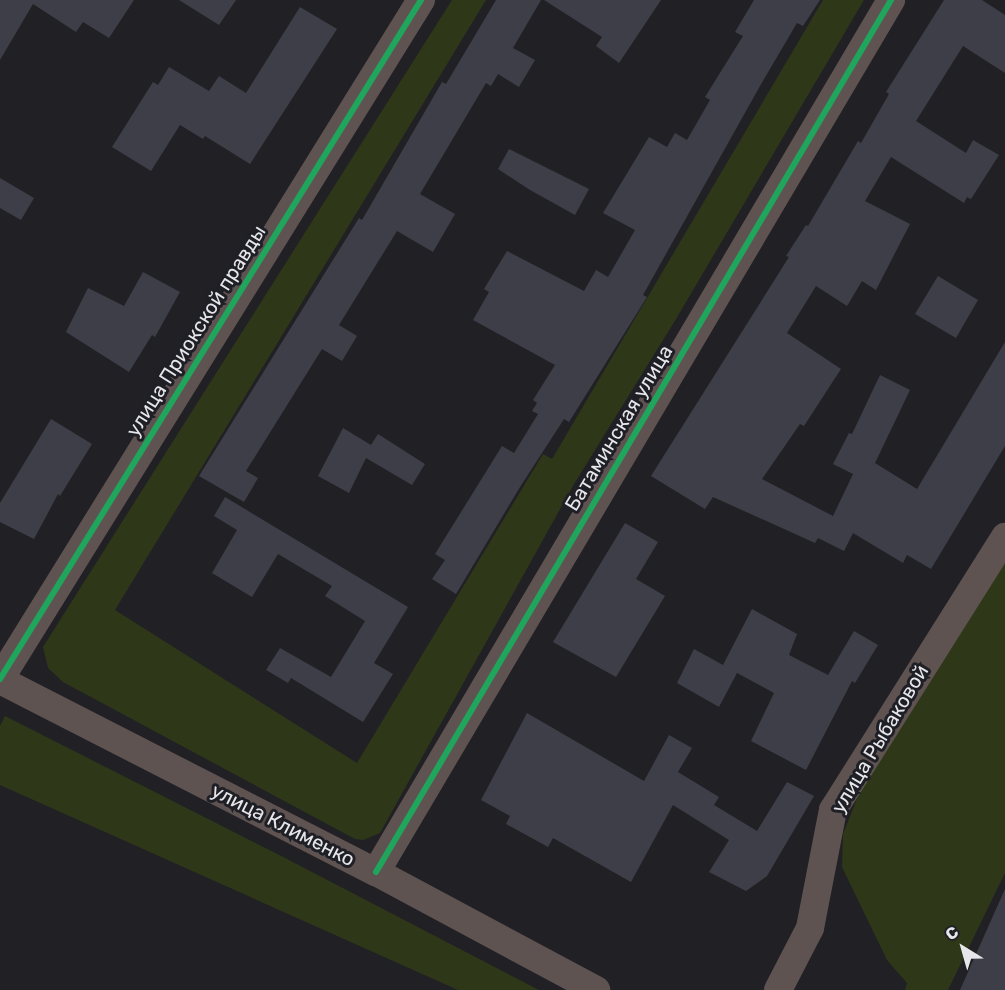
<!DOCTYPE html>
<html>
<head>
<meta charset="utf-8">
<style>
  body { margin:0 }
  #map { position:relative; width:1005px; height:990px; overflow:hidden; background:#202025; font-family:Rubik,sans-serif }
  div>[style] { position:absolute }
  .green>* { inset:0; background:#2e3819 }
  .building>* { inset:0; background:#3e3e48 }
  .minor>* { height:28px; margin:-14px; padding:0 14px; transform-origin:14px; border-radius:14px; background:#5f5352 }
  .cycleway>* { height:6px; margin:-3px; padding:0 3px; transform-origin:3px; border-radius:3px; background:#20a55d }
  span { translate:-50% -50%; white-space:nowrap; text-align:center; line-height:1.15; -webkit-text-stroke:6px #1f1f26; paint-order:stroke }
  .street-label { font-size:20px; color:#e6e6eb }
  .north { position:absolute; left:933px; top:918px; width:60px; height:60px; -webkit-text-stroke:4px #1f1f26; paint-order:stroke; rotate:323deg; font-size:16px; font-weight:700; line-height:24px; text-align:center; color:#e6e6eb }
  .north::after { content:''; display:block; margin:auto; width:21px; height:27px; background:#e6e6eb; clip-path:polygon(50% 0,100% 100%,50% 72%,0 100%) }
</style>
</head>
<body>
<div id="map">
  <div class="green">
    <div style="clip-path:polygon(452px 0,486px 0,115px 610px,357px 763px,543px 454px,552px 459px,823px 0,864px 0,676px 319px,574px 484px,380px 833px,363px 840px,355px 839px,63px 682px,48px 668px,43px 647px)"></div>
    <div style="clip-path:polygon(1005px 544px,1005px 873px,948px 990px,905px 990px,907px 983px,887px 960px,842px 867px,843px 834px,861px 789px)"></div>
    <div style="clip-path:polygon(5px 716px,287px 859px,539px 990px,458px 990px,0 785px,0 726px)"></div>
  </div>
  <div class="building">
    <div style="clip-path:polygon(0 0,134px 0,109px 38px,83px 22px,76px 32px,33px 4px,0 60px)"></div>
    <div style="clip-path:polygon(179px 0,236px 0,219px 25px)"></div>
    <div style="clip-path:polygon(496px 0,541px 0,513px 48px,535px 60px,519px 87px,498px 74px,491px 86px,486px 83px,420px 194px,455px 214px,433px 252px,397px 231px,339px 325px,357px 336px,342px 361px,322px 349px,246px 471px,258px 478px,244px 502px,199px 476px,359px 218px,362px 220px,442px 82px,446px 84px)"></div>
    <div style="clip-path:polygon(544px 0,661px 0,619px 63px,596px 46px,602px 37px)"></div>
    <div style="clip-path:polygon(754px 0,820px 0,803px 26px,797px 23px,760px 86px,643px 295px,647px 297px,569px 422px,564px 419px,520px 487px,456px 594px,432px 579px,445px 560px,435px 554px,502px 446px,514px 453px,538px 414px,532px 411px,537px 403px,533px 400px,555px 365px,473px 320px,489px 292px,484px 289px,507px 251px,584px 291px,596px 270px,608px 277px,635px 230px,603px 213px,649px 137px,667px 147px,675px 133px,687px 140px,710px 100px,705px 97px,743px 36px,735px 32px)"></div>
    <div style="clip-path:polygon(944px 0,982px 0,1005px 15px,1005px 73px,963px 46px,916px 121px,966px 153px,973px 140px,999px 155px,971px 199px,967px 197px,964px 203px,891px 157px,865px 201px,910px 224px,876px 290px,862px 281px,847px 306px,816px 286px,787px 333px,841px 369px,804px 426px,800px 424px,762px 479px,833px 516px,853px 474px,833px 464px,849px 433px,852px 434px,880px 375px,910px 390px,875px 463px,917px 489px,1005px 342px,1005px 446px,931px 569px,907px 555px,903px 563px,853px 533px,844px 551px,818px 538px,815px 543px,713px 497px,705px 509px,651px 476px,789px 257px,786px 256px,806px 225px,808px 226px,858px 141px,861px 143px,889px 94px,886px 92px)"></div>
    <div style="clip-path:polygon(300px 7px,337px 29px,250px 164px,205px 136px,203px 139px,180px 125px,151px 171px,112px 147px,153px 82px,158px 85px,169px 67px,209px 91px,219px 76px,246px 93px)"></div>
    <div style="clip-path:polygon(509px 149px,589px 189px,575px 215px,530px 190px,498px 169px)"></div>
    <div style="clip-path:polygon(0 178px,34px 198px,21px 220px,0 208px)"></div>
    <div style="clip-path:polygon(143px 272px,180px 292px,155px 337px,152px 335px,129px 372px,66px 332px,88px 288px,124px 306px)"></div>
    <div style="clip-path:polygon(938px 276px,978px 300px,956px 338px,915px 314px)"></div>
    <div style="clip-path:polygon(51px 419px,92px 444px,60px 496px,58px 494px,34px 539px,0 522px,0 503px)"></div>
    <div style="clip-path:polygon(343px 428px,371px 445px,378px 434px,425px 464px,412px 485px,366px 458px,349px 493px,318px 476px)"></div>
    <div style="clip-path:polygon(225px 497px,408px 607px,374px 663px,393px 674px,363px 722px,291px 678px,288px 683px,266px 670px,280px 648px,331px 677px,365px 621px,325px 596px,332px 586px,278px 554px,252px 597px,212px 573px,237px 530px,214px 516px)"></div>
    <div style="clip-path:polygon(625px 523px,658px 542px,636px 579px,665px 596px,616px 677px,553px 642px)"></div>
    <div style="clip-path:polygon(752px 609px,797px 634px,789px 655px,828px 675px,854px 631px,878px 645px,855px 683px,852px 681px,806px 770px,751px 741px,774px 693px,737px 673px,719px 707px,677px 683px,694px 649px,723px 665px)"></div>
    <div style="clip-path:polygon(527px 713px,644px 781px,669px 735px,692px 748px,678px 772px,719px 797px,714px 805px,757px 831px,787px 782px,814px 796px,767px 876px,746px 891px,709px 872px,729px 840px,673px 805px,631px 882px,553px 838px,548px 847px,506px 824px,510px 816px,481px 800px)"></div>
    <div style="clip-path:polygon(1005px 889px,1005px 990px,960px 990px)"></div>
  </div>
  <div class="minor">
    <div style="left:0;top:679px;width:799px;rotate:-58.2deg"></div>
    <div style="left:0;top:680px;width:422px;rotate:27.1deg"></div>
    <div style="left:376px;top:872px;width:250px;rotate:28.2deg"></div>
    <div style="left:376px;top:872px;width:1013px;rotate:-59.43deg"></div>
    <div style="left:778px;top:990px;width:70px;rotate:-62.7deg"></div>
    <div style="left:810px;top:928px;width:120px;rotate:-79deg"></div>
    <div style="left:833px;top:810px;width:323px;rotate:-57.8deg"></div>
  </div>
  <div class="cycleway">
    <div style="left:0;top:679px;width:799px;rotate:-58.2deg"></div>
    <div style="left:376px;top:872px;width:1013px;rotate:-59.43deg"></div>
  </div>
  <div class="street-label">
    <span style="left:196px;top:331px;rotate:-58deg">улица Приокской правды</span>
    <span style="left:619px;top:428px;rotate:-59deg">Батаминская улица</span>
    <span style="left:880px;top:739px;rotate:-59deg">улица Рыбаковой</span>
    <span style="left:283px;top:825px;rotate:27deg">улица Клименко</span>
  </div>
  <div class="north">С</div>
</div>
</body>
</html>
